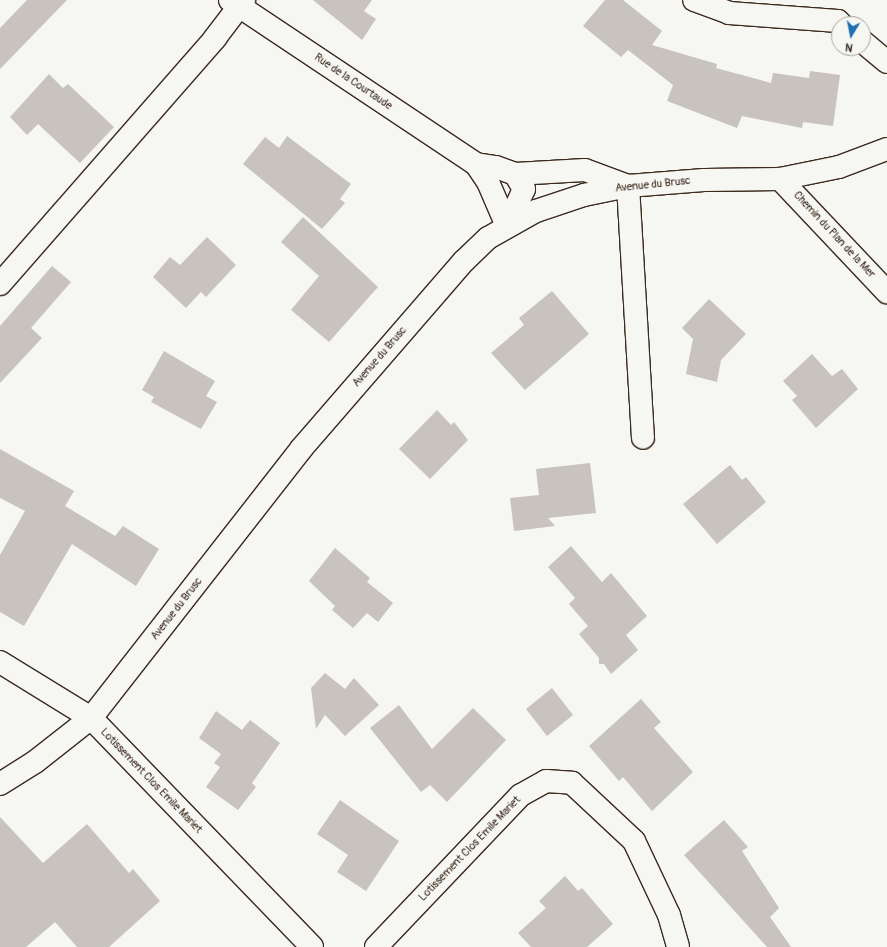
<!DOCTYPE html>
<html>
<head>
<meta charset="utf-8">
<style>
  body { margin:0 }
  #map { position:relative; width:887px; height:947px; overflow:hidden; background:#f6f6f2; font-family:Pangolin,sans-serif }
  div>[style] { position:absolute }
  .building>* { inset:0; background:#c8c3be }
  .roads { filter:drop-shadow(1px 0 #3b2a1e) drop-shadow(-1px 0 #3b2a1e) drop-shadow(0 1px #3b2a1e) drop-shadow(0 -1px #3b2a1e) }
  .minor>* { height:22px; margin:-11px; padding:0 11px; transform-origin:11px; border-radius:11px; background:#f6f6f2 }
  span { translate:-50% -50%; white-space:nowrap; text-align:center; line-height:1.15; -webkit-text-stroke:4px #f6f6f2; paint-order:stroke }
  .street-label { font-size:11px; color:#3b2a1e }
  .north { position:absolute; left:831px; top:16px; width:40px; height:40px; box-sizing:border-box; background:#f6f6f2; border:1px solid #aba49d; border-radius:50%; rotate:190deg; font-size:11px; font-weight:700; line-height:16px; text-align:center; color:#3b2a1e }
  .north::after { content:''; display:block; margin:auto; width:14px; height:18px; background:#1f6fb2; clip-path:polygon(50% 0,100% 100%,50% 72%,0 100%) }
</style>
</head>
<body>
<div id="map">
  <div class="building">
    <div style="clip-path:polygon(27px 0,67px 0,0 69px,0 28px)"></div>
    <div style="clip-path:polygon(313px 0,372px 0,364px 11px,376px 19px,362px 40px)"></div>
    <div style="clip-path:polygon(605px 0,623px 0,662px 31px,652px 45px,717px 64px,716px 68px,771px 83px,773px 73px,809px 78px,810px 71px,840px 75px,833px 126px,803px 122px,802px 128px,742px 116px,737px 128px,667px 101px,673px 85px,628px 50px,621px 57px,583px 26px)"></div>
    <div style="clip-path:polygon(49px 74px,63px 88px,68px 84px,114px 127px,80px 163px,38px 124px,27px 135px,10px 117px)"></div>
    <div style="clip-path:polygon(287px 136px,351px 184px,340px 199px,345px 203px,322px 229px,243px 164px,265px 137px,279px 148px)"></div>
    <div style="clip-path:polygon(303px 217px,378px 287px,329px 342px,291px 310px,319px 276px,281px 242px)"></div>
    <div style="clip-path:polygon(207px 237px,236px 265px,206px 297px,201px 292px,186px 308px,153px 277px,170px 257px,180px 265px)"></div>
    <div style="clip-path:polygon(52px 266px,71px 282px,31px 328px,42px 338px,0 383px,0 326px)"></div>
    <div style="clip-path:polygon(552px 291px,589px 334px,525px 390px,491px 353px,524px 325px,519px 318px)"></div>
    <div style="clip-path:polygon(709px 299px,746px 334px,721px 360px,717px 382px,686px 374px,693px 339px,682px 328px)"></div>
    <div style="clip-path:polygon(164px 351px,215px 381px,206px 396px,217px 402px,201px 429px,151px 402px,154px 397px,142px 390px)"></div>
    <div style="clip-path:polygon(812px 354px,832px 376px,842px 369px,858px 389px,816px 428px,792px 400px,797px 396px,783px 381px)"></div>
    <div style="clip-path:polygon(437px 410px,451px 425px,454px 422px,468px 440px,430px 479px,399px 449px)"></div>
    <div style="clip-path:polygon(0 449px,74px 491px,65px 506px,115px 536px,123px 526px,159px 549px,136px 586px,72px 544px,24px 626px,0 612px,0 555px,25px 511px,0 498px)"></div>
    <div style="clip-path:polygon(590px 463px,596px 513px,548px 518px,555px 526px,514px 531px,510px 498px,539px 495px,536px 469px)"></div>
    <div style="clip-path:polygon(730px 465px,742px 480px,746px 477px,766px 502px,717px 544px,683px 504px)"></div>
    <div style="clip-path:polygon(571px 546px,602px 582px,611px 573px,647px 616px,626px 635px,638px 650px,611px 674px,604px 664px,599px 664px,599px 658px,579px 634px,588px 626px,569px 604px,575px 598px,548px 567px)"></div>
    <div style="clip-path:polygon(335px 548px,370px 578px,367px 582px,393px 603px,378px 622px,367px 613px,353px 628px,332px 610px,335px 606px,309px 581px)"></div>
    <div style="clip-path:polygon(325px 673px,345px 689px,354px 678px,379px 705px,345px 736px,325px 715px,316px 729px,311px 688px)"></div>
    <div style="clip-path:polygon(552px 688px,573px 715px,547px 736px,526px 709px)"></div>
    <div style="clip-path:polygon(641px 699px,661px 722px,654px 728px,693px 772px,652px 811px,623px 777px,619px 781px,589px 746px)"></div>
    <div style="clip-path:polygon(399px 705px,432px 749px,473px 708px,506px 740px,447px 802px,430px 785px,421px 792px,370px 728px)"></div>
    <div style="clip-path:polygon(216px 711px,242px 730px,250px 720px,280px 743px,252px 783px,256px 787px,238px 810px,206px 787px,220px 767px,214px 763px,221px 754px,199px 738px)"></div>
    <div style="clip-path:polygon(340px 800px,399px 841px,366px 891px,337px 872px,348px 855px,317px 834px)"></div>
    <div style="clip-path:polygon(0 817px,43px 863px,87px 824px,129px 873px,133px 869px,160px 901px,109px 947px,77px 947px,55px 922px,26px 947px,0 947px)"></div>
    <div style="clip-path:polygon(724px 820px,748px 847px,742px 851px,779px 908px,770px 917px,791px 947px,767px 947px,684px 855px)"></div>
    <div style="clip-path:polygon(565px 876px,578px 891px,582px 888px,613px 924px,587px 947px,531px 947px,518px 933px,546px 908px,539px 901px)"></div>
  </div>
  <div class="roads">
    <div class="minor">
      <div style="left:230px;top:0;width:296px;rotate:33.7deg"></div>
      <div style="left:476px;top:164px;width:22px;rotate:56deg"></div>
      <div style="left:488px;top:182px;width:48px;rotate:66.6deg"></div>
      <div style="left:694px;top:0;width:37px;rotate:20deg"></div>
      <div style="left:729px;top:13px;width:109px;rotate:4.2deg"></div>
      <div style="left:838px;top:21px;width:4px;rotate:45deg"></div>
      <div style="left:863px;top:42px;width:31px;rotate:40deg"></div>
      <div style="left:476px;top:164px;width:20px;rotate:9deg"></div>
      <div style="left:496px;top:167px;width:20px;rotate:20deg"></div>
      <div style="left:515px;top:174px;width:70px;rotate:-3.3deg"></div>
      <div style="left:585px;top:170px;width:46px;rotate:20.4deg"></div>
      <div style="left:628px;top:186px;width:252px;rotate:86.6deg"></div>
      <div style="left:780px;top:179px;width:156px;rotate:46.6deg"></div>
      <div style="left:507px;top:226px;width:41px;rotate:-65.3deg"></div>
      <div style="left:524px;top:189px;width:17px;rotate:-121deg"></div>
      <div style="left:0;top:284px;width:327px;rotate:-48.8deg"></div>
      <div style="left:215px;top:38px;width:48px;rotate:-52.7deg"></div>
      <div style="left:0;top:662px;width:107px;rotate:31.6deg"></div>
      <div style="left:91px;top:718px;width:318px;rotate:46deg"></div>
      <div style="left:0;top:784px;width:41px;rotate:-32.2deg"></div>
      <div style="left:35px;top:762px;width:71px;rotate:-38.2deg"></div>
      <div style="left:91px;top:718px;width:341px;rotate:-52deg"></div>
      <div style="left:301px;top:449px;width:249px;rotate:-49.1deg"></div>
      <div style="left:464px;top:261px;width:33px;rotate:-44deg"></div>
      <div style="left:488px;top:238px;width:55px;rotate:-29.4deg"></div>
      <div style="left:536px;top:211px;width:51px;rotate:-18.4deg"></div>
      <div style="left:584px;top:195px;width:45px;rotate:-11.6deg"></div>
      <div style="left:628px;top:186px;width:76px;rotate:-4.5deg"></div>
      <div style="left:704px;top:180px;width:76px;rotate:-0.8deg"></div>
      <div style="left:780px;top:179px;width:60px;rotate:-11.5deg"></div>
      <div style="left:839px;top:167px;width:51px;rotate:-20.6deg"></div>
      <div style="left:376px;top:947px;width:210px;rotate:-46.4deg"></div>
      <div style="left:521px;top:795px;width:29px;rotate:-29deg"></div>
      <div style="left:546px;top:781px;width:26px;rotate:4deg"></div>
      <div style="left:572px;top:783px;width:85px;rotate:43.1deg"></div>
      <div style="left:634px;top:841px;width:82px;rotate:64.7deg"></div>
      <div style="left:669px;top:915px;width:33px;rotate:74deg"></div>
    </div>
  </div>
  <div class="street-label">
    <span style="left:353px;top:82px;rotate:34deg">Rue de la Courtaude</span>
    <span style="left:653px;top:185px;rotate:-6deg">Avenue du Brusc</span>
    <span style="left:834px;top:235px;rotate:47deg">Chemin du Plan de la Mer</span>
    <span style="left:380px;top:357px;rotate:-49deg">Avenue du Brusc</span>
    <span style="left:177px;top:609px;rotate:-52deg">Avenue du Brusc</span>
    <span style="left:151px;top:781px;rotate:46deg">Lotissement Clos Emile Mariet</span>
    <span style="left:470px;top:849px;rotate:-46deg">Lotissement Clos Emile Mariet</span>
  </div>
  <div class="north">N</div>
</div>
</body>
</html>
